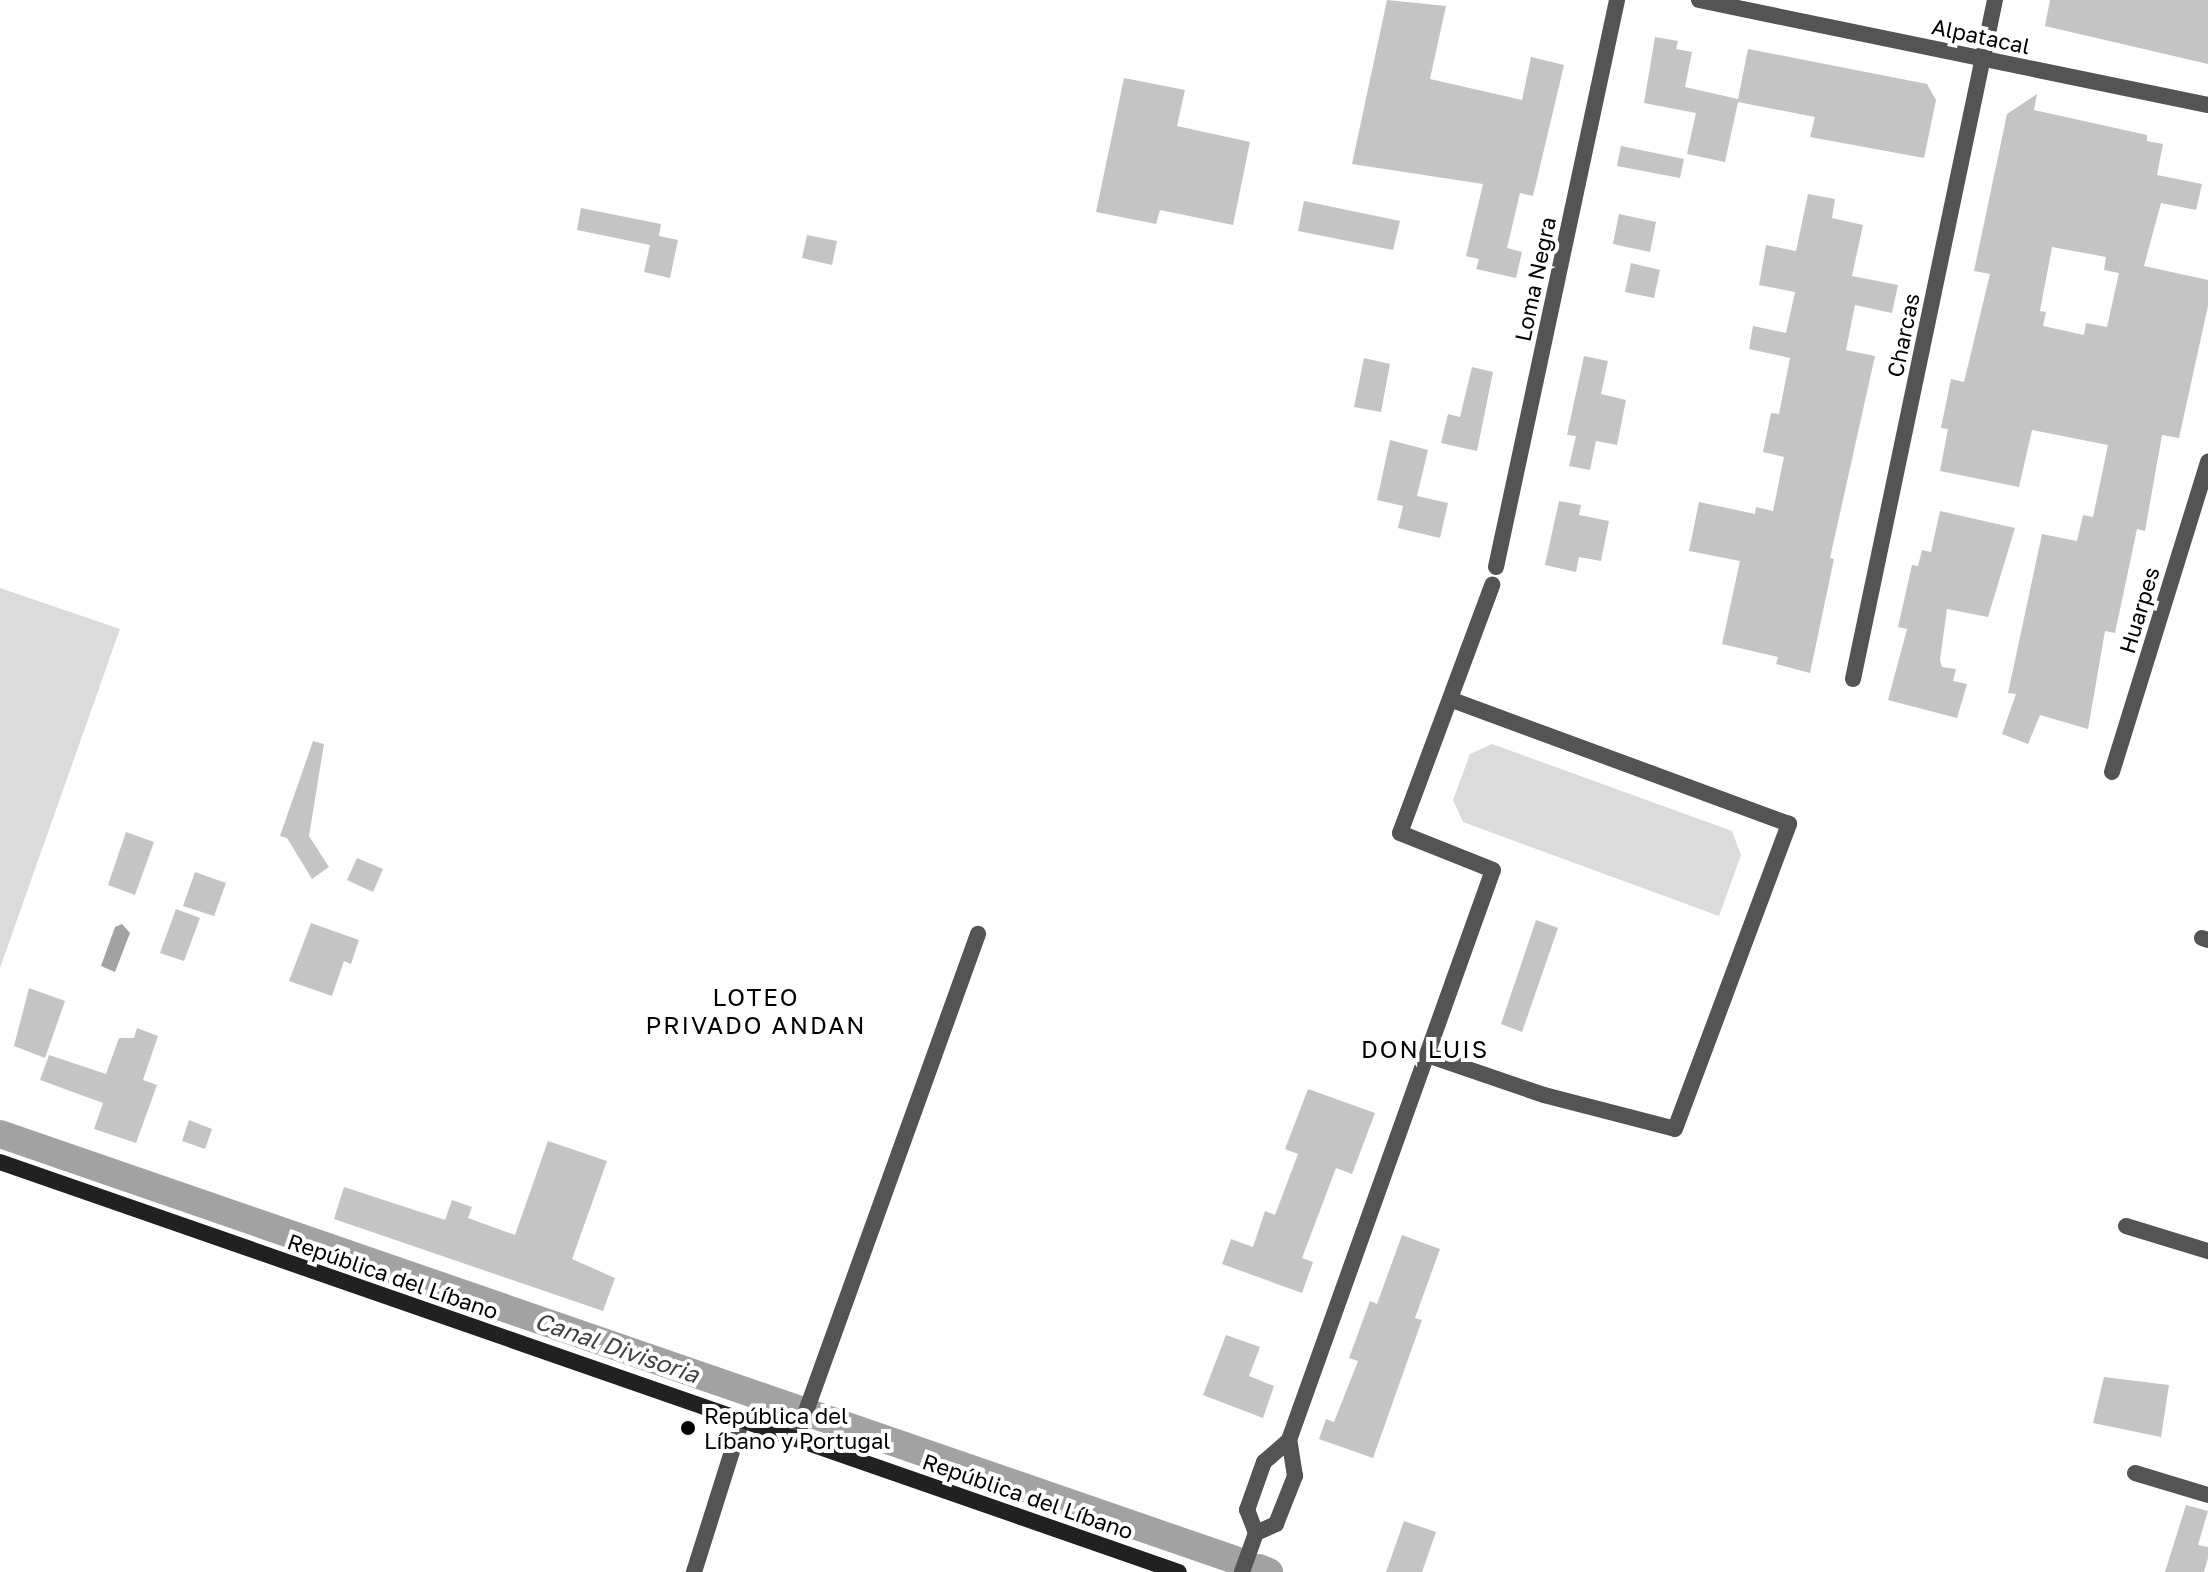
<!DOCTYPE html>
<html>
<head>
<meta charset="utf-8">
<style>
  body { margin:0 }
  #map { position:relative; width:2208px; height:1572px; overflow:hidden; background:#fff; font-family:"Golos Text",sans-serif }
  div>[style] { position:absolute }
  .green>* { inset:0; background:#dbdbdb }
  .water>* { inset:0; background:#a2a2a2 }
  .canal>* { height:28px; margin:-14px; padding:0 14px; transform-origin:14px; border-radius:14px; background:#a2a2a2 }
  .building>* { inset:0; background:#c4c4c4 }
  .minor>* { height:16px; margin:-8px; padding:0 8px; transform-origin:8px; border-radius:8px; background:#545454 }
  .secondary>* { height:16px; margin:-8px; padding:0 8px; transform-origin:8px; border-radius:8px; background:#212121 }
  .dots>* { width:22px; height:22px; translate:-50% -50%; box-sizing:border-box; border:4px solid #fff; border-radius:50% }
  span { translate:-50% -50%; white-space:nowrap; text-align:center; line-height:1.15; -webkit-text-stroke:8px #fff; paint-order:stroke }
  .street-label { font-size:22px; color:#000 }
  .poi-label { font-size:22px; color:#000 }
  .left { translate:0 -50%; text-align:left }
  .neighbourhood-label { font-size:24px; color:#000; letter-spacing:2px }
  .water-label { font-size:24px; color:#434343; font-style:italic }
</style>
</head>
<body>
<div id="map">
  <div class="green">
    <div style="clip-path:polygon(0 588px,120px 629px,0 968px)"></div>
    <div style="clip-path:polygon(1492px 744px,1732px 831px,1741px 855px,1719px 916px,1463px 822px,1453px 800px,1470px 754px)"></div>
  </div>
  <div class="water">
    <div style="clip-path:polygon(122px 924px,130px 933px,115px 972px,101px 966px,115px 927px)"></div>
  </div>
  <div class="canal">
    <div style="left:0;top:1134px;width:1306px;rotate:19.03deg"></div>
    <div style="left:1259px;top:1568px;width:11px;rotate:22deg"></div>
  </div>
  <div class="building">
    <div style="clip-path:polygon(1387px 0,1446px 6px,1430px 79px,1522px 100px,1531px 57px,1564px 65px,1533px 196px,1520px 193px,1507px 248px,1522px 252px,1516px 278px,1476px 269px,1479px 259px,1466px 256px,1483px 184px,1352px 164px)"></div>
    <div style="clip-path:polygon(2050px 0,2208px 0,2208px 64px,2045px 26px)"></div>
    <div style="clip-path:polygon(1655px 37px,1678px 41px,1676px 49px,1692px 52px,1685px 87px,1738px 99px,1748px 49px,1927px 84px,1936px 100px,1924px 158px,1810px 137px,1815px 117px,1738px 102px,1725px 162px,1687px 154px,1696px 113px,1644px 103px)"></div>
    <div style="clip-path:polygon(1124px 78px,1185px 90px,1177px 126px,1250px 142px,1233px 225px,1160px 210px,1156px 224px,1096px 212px)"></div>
    <div style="clip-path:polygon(evenodd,2037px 94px,2034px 110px,2147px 135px,2147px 141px,2163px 144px,2157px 175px,2202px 184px,2196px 210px,2161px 203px,2144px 266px,2208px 280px,2208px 306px,2179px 438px,2162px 435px,2145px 531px,2137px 529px,2115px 633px,2105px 631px,2088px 729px,2040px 715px,2028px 744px,2002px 734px,2016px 694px,2008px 693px,2042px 534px,2077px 541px,2083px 515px,2093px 517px,2108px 445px,2032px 430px,2019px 487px,1940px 471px,1948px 429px,1941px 428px,1951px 379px,1964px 382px,1990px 274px,1974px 271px,2007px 114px,2037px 94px,2052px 247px,2106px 257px,2104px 270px,2119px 273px,2107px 327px,2086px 323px,2084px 335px,2043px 326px,2046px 312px,2040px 311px,2052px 247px)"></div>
    <div style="clip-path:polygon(1621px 146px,1684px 159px,1680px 178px,1617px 166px)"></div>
    <div style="clip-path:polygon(1808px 194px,1835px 199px,1832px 218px,1863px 225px,1852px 276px,1898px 285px,1892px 313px,1855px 305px,1846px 350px,1875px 356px,1830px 558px,1834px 559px,1810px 673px,1776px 664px,1778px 657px,1722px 644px,1740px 561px,1689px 551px,1699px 502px,1755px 514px,1756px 507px,1773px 511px,1784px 457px,1763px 452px,1771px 413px,1779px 414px,1790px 358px,1749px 349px,1753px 326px,1786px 333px,1795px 292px,1759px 285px,1766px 245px,1796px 251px)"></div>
    <div style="clip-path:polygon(1304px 201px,1400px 221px,1393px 250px,1298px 231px)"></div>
    <div style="clip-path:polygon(581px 208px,661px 224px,659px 236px,678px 240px,670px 278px,644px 272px,650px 245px,577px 230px)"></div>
    <div style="clip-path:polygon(1619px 214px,1656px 222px,1650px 252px,1613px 244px)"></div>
    <div style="clip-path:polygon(807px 235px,837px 241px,832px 265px,802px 258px)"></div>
    <div style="clip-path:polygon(1631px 263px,1660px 270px,1654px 298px,1625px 292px)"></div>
    <div style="clip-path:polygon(1584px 356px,1608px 361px,1601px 394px,1626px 400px,1617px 445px,1596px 441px,1590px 470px,1569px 466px,1576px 436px,1567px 435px)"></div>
    <div style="clip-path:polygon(1364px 358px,1390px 364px,1381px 412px,1354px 407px)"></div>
    <div style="clip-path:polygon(1472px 367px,1493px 372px,1477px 451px,1441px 443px,1448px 414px,1460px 417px)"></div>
    <div style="clip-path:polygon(1390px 440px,1428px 450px,1417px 496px,1448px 503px,1440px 538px,1398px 528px,1403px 506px,1377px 500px)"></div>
    <div style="clip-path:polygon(1559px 501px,1581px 505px,1579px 515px,1609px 521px,1601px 561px,1579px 557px,1576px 572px,1545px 565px)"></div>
    <div style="clip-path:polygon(1940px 511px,2015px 528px,1988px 617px,1947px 609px,1940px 660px,1942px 667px,1956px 669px,1953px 681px,1967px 684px,1957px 718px,1888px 700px,1907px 629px,1898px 627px,1912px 565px,1918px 566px,1922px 550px,1931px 552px)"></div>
    <div style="clip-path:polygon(313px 741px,324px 744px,309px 836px,329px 867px,312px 879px,287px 838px,280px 836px)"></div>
    <div style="clip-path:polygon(126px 832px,154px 842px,135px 895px,108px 885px)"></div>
    <div style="clip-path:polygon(357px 858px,383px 869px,373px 892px,347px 880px)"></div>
    <div style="clip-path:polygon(195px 872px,226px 883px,214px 916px,183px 906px)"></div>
    <div style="clip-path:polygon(176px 909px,200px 918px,184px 961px,160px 953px)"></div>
    <div style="clip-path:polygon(1536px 920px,1558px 928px,1522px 1032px,1501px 1024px)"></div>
    <div style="clip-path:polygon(311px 923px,359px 940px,351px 964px,344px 961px,332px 996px,289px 981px)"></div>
    <div style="clip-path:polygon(29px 988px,65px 1001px,45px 1058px,14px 1046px)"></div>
    <div style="clip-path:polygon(137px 1028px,158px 1036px,143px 1080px,157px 1085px,136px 1143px,94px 1129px,103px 1103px,40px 1080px,49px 1055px,106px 1074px,119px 1038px,134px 1038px)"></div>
    <div style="clip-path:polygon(1308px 1089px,1375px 1113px,1352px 1174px,1336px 1168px,1302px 1258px,1313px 1262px,1302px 1293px,1222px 1264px,1231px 1239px,1253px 1247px,1265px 1211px,1275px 1215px,1298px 1154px,1285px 1149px)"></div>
    <div style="clip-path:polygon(189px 1120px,212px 1129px,205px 1149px,182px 1141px)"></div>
    <div style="clip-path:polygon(548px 1141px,607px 1161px,572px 1259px,615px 1278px,603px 1311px,334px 1219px,344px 1187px,445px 1220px,452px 1200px,472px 1207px,468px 1218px,515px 1235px)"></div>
    <div style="clip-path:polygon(1402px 1235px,1440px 1249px,1415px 1318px,1422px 1320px,1373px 1458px,1319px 1439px,1326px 1419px,1334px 1422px,1358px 1361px,1349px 1358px,1370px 1301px,1377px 1304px)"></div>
    <div style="clip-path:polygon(1226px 1335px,1260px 1347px,1249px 1376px,1274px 1386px,1263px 1418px,1203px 1395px)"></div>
    <div style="clip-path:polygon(2104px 1377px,2169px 1385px,2161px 1437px,2093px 1423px)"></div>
    <div style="clip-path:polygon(2186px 1505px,2208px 1511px,2198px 1545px,2208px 1547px,2208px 1558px,2204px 1572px,2165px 1572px)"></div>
    <div style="clip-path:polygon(1404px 1521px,1436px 1532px,1422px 1572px,1386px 1572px)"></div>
  </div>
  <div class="minor">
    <div style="left:1699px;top:0;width:520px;rotate:11.66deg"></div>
    <div style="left:1496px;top:567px;width:580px;rotate:-77.95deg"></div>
    <div style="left:1853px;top:679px;width:694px;rotate:-78.19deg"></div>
    <div style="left:2112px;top:772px;width:325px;rotate:-72.8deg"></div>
    <div style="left:2202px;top:938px;width:6px;rotate:18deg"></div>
    <div style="left:1427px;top:1055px;width:124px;rotate:18.9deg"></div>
    <div style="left:1544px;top:1095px;width:135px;rotate:14.5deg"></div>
    <div style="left:1675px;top:1129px;width:326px;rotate:-69.5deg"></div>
    <div style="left:1789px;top:824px;width:361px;rotate:-159.8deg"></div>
    <div style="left:2126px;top:1226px;width:86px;rotate:17deg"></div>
    <div style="left:796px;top:1439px;width:537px;rotate:-70.18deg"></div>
    <div style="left:2135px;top:1473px;width:76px;rotate:16.8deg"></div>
    <div style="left:1256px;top:1533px;width:22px;rotate:-24deg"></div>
    <div style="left:1276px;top:1524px;width:52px;rotate:-68.4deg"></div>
    <div style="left:1295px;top:1476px;width:36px;rotate:-99deg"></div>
    <div style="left:1289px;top:1440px;width:605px;rotate:-70.31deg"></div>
    <div style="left:1493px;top:870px;width:100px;rotate:-158.3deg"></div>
    <div style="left:1400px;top:833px;width:265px;rotate:-69.6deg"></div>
    <div style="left:694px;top:1572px;width:159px;rotate:-72.5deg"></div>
    <div style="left:1242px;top:1572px;width:41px;rotate:-70.3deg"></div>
    <div style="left:1256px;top:1533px;width:25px;rotate:-111deg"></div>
    <div style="left:1247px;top:1510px;width:51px;rotate:-70.5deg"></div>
    <div style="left:1264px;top:1462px;width:33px;rotate:-41deg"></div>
  </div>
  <div class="secondary">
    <div style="left:0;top:1162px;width:1248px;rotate:19.18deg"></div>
  </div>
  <div class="dots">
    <div style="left:688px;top:1428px;background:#000"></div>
  </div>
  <div class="street-label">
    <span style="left:1981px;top:36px;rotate:12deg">Alpatacal</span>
    <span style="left:1535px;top:279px;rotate:-78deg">Loma Negra</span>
    <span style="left:1903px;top:335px;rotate:-78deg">Charcas</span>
    <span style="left:2139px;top:610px;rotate:-73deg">Huarpes</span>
    <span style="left:393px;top:1276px;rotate:19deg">República del Líbano</span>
    <span style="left:1028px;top:1496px;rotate:19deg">República del Líbano</span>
  </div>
  <div class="poi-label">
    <span class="left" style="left:704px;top:1428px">República del<br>Líbano y Portugal</span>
  </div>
  <div class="neighbourhood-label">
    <span style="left:756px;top:1011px">LOTEO<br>PRIVADO ANDAN</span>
    <span style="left:1425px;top:1049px">DON LUIS</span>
  </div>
  <div class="water-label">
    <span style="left:617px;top:1347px;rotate:19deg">Canal Divisoria</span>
  </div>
</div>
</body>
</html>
